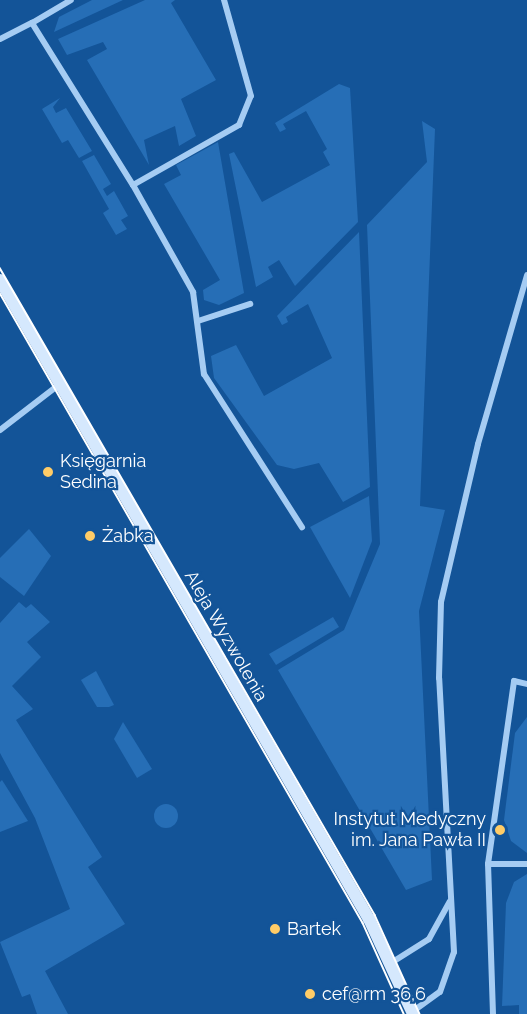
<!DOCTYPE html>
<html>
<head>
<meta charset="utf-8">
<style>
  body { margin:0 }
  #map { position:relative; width:527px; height:1014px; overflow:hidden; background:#135498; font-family:Raleway,sans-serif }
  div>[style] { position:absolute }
  .green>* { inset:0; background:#266eb6 }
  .round { border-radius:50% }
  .street>* { height:6px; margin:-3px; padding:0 3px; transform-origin:3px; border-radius:3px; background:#a5ccf3 }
  .secondary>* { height:12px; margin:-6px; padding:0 6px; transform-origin:6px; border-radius:6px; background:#d5e8fd }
  .tram>* { height:1.5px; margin:-0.75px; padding:0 0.75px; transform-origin:0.75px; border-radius:0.75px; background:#fff }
  .dots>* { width:16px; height:16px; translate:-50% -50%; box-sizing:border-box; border:3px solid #135498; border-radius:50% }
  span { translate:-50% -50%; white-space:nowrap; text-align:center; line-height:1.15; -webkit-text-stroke:4.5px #135498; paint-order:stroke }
  .poi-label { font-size:18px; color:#fff }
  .left { translate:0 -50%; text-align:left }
  .right { translate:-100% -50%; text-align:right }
  .street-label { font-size:18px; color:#fff }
</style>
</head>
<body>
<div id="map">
  <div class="green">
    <div style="clip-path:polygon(92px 0,123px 0,54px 32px,59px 17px)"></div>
    <div style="clip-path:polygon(145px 0,175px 0,171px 3px,216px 80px,181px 99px,196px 136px,179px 146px,175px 126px,144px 140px,149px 165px,87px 60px,107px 49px,103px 42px,67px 55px,58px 39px)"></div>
    <div style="clip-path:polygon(339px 84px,350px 88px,358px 222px,295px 286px,279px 260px,268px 267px,273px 277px,256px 287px,229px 154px,234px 152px,262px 202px,330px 165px,323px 152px,327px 149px,306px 111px,283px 124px,286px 129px,280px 132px,275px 123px)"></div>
    <div style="clip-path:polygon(60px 98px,53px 107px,56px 113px,66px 108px,92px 151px,79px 158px,68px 140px,62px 143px,42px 109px)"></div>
    <div style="clip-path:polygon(422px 121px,435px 129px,420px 506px,445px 510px,419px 611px,432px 880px,406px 890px,278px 670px,344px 630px,380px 544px,367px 225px,427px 162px)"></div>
    <div style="clip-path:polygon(218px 142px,244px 293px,219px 305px,204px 300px,203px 290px,220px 280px,164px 184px,181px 175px,176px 165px)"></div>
    <div style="clip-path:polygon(94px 155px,111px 184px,103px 189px,107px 196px,114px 191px,128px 216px,121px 220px,127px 229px,116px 235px,103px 213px,109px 209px,82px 161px)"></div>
    <div style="clip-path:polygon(359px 232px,370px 487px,343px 502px,319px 463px,294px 469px,277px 465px,214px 378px,211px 356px,236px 345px,264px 396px,332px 358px,308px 304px,286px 317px,288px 322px,282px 325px,277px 316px)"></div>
    <div style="clip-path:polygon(369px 496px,372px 541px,350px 598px,310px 527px)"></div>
    <div style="clip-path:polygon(29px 529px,51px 556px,24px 596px,0 577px,0 558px)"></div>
    <div style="clip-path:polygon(19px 602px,26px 608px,31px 604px,50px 622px,27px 642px,41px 657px,12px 686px,33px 709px,16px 720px,102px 857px,88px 867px,125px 924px,45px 971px,68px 1014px,37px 1014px,30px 994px,22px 997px,0 942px,70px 909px,35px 818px,0 753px,0 623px)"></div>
    <div style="clip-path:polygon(333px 617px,339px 627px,276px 665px,269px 654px)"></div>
    <div style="clip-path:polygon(96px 671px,114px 705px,109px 707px,97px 707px,81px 680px)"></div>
    <div style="clip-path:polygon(527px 717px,527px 853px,511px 841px,504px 820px,515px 733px)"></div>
    <div style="clip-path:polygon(123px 722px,152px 769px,137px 778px,114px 739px)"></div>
    <div style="clip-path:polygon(2px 780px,28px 821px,0 832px,0 782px)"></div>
    <div class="round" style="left:154px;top:804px;width:24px;height:24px"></div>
    <div style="clip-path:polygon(527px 874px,527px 1014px,519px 1014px,519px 1005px,502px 1006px,506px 903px,514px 882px)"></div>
  </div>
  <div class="street">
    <div style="left:32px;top:23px;width:45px;rotate:-30.5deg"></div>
    <div style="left:0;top:39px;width:36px;rotate:-27deg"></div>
    <div style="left:32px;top:23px;width:191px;rotate:58.1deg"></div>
    <div style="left:133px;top:185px;width:123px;rotate:60.7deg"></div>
    <div style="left:193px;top:292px;width:83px;rotate:82.4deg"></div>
    <div style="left:204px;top:374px;width:182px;rotate:57.4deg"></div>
    <div style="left:133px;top:185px;width:122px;rotate:-29.5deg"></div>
    <div style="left:239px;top:125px;width:31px;rotate:-68deg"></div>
    <div style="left:251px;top:96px;width:100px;rotate:-105.7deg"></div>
    <div style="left:198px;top:321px;width:55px;rotate:-18.1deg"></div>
    <div style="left:0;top:430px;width:76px;rotate:-37.5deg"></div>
    <div style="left:488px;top:864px;width:185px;rotate:-81.9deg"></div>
    <div style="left:514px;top:681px;width:13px;rotate:13deg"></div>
    <div style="left:391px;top:963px;width:45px;rotate:-32.3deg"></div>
    <div style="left:429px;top:939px;width:43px;rotate:-61.1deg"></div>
    <div style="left:412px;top:1012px;width:34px;rotate:-36deg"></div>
    <div style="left:440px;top:992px;width:42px;rotate:-70.7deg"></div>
    <div style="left:454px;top:952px;width:274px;rotate:-93.1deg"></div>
    <div style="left:439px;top:678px;width:76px;rotate:-88.5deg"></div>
    <div style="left:441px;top:602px;width:162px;rotate:-76.8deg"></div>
    <div style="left:478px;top:444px;width:176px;rotate:-73.8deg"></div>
    <div style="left:493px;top:1014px;width:150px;rotate:-91.9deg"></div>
    <div style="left:488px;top:864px;width:39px"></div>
  </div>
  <div class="secondary">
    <div style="left:0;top:280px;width:738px;rotate:60deg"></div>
    <div style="left:369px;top:919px;width:105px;rotate:65.1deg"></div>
  </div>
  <div class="tram">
    <div style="left:0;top:268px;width:748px;rotate:59.9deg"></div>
    <div style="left:375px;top:915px;width:109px;rotate:65.6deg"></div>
    <div style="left:0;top:293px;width:727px;rotate:60.05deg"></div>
    <div style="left:363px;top:923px;width:100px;rotate:65.7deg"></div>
  </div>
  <div class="dots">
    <div style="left:48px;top:472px;background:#ffcc67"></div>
    <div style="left:90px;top:536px;background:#ffcc67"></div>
    <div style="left:500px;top:830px;background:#ffcc67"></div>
    <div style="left:275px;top:929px;background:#ffcc67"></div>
    <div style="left:310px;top:994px;background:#ffcc67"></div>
  </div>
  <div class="poi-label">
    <span class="left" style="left:60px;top:472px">Księgarnia<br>Sedina</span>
    <span class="left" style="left:102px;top:536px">Żabka</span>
    <span class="right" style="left:486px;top:830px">Instytut Medyczny<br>im. Jana Pawła II</span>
    <span class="left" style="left:287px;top:929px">Bartek</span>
    <span class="left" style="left:322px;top:994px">cef@rm 36,6</span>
  </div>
  <div class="street-label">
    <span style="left:226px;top:636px;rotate:60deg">Aleja Wyzwolenia</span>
  </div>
</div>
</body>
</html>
